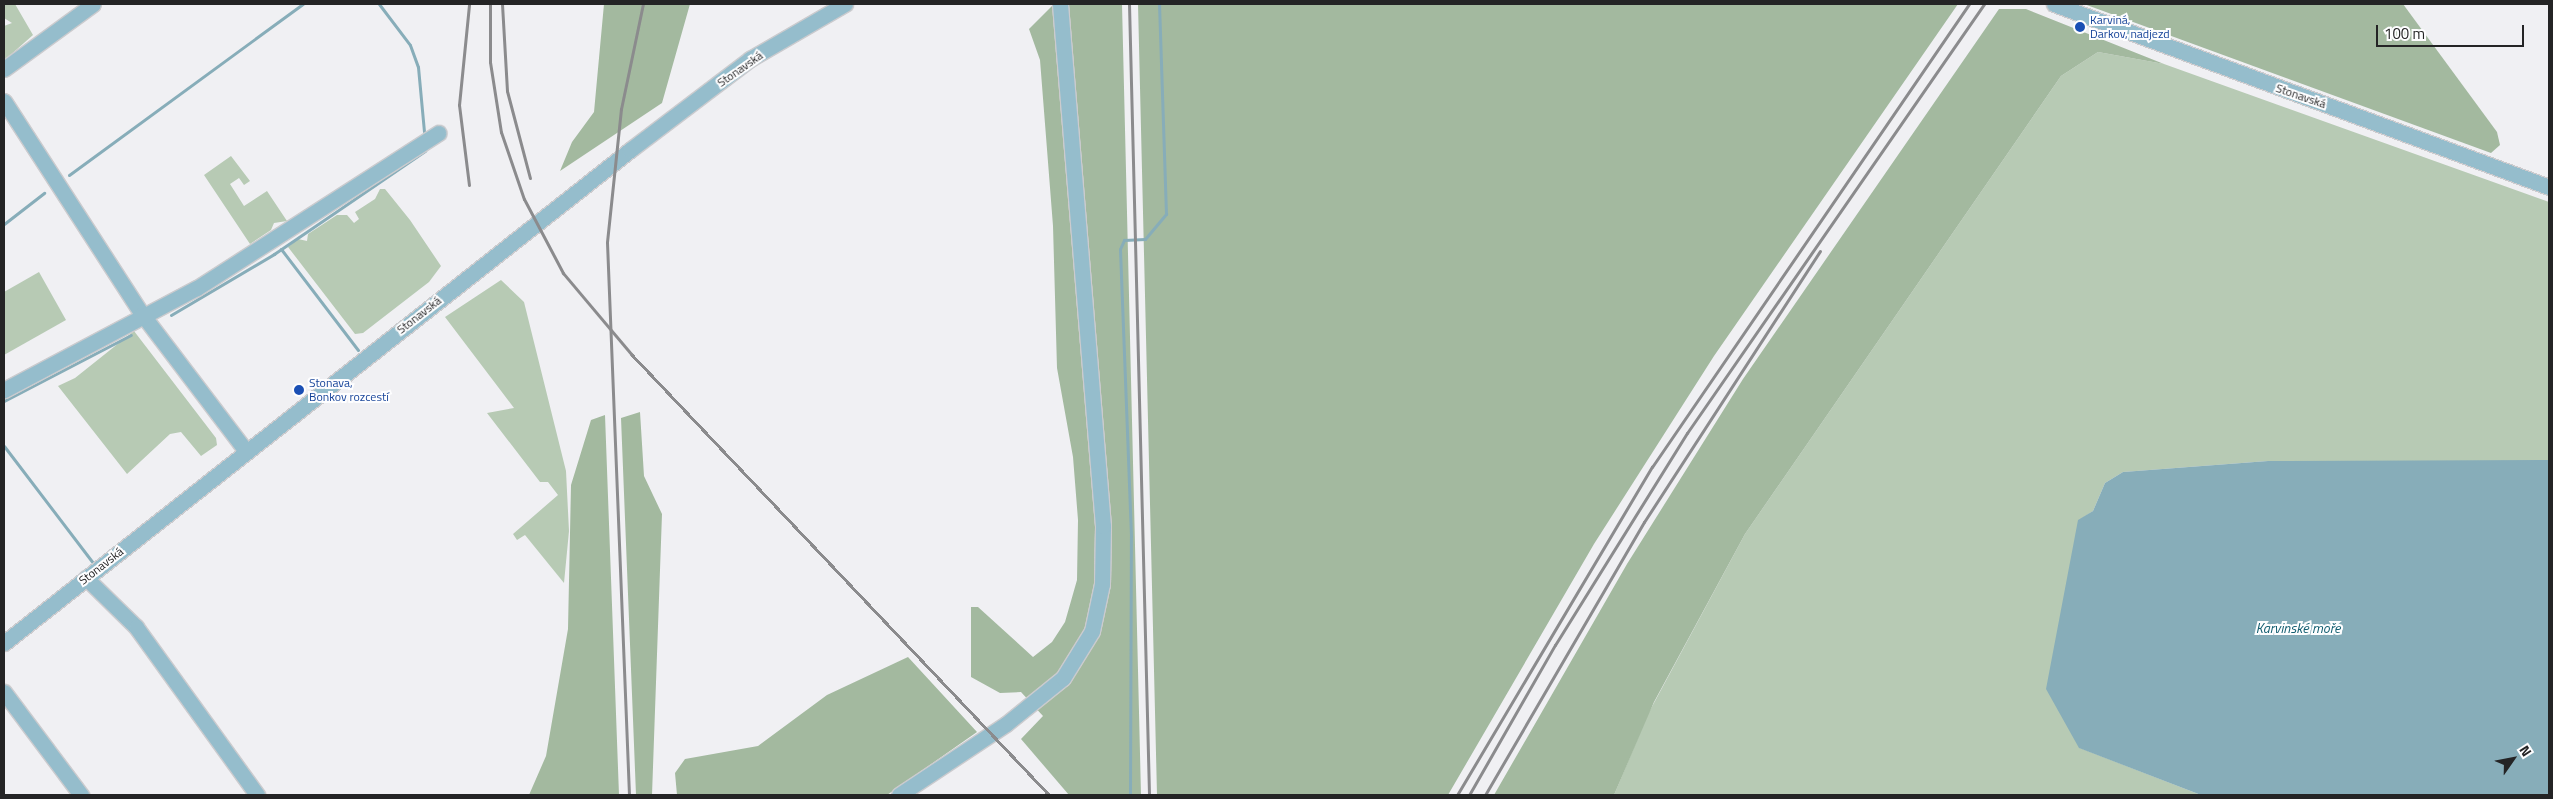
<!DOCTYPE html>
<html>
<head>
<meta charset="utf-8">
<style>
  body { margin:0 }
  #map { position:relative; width:2553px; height:799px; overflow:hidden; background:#f0f0f3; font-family:"Titillium Web",sans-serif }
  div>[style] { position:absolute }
  .green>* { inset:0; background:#b7cab4 }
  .forest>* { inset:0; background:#a3b99f }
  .water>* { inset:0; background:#87adb9 }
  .stream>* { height:3px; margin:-1.5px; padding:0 1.5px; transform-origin:1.5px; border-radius:1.5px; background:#87adb9 }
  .roads { filter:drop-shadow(1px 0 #cbcbce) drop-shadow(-1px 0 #cbcbce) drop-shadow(0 1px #cbcbce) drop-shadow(0 -1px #cbcbce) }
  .minor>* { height:15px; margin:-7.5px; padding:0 7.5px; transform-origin:7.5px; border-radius:7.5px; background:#95bdcc }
  .rail>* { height:3px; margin:-1.5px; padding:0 1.5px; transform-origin:1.5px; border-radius:1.5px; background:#8b8b8d }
  .dots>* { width:14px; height:14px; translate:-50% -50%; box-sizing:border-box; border:2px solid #fefeff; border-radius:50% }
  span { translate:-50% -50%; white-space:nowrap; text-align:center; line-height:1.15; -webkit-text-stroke:4px #fefeff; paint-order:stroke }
  .transit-label { font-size:12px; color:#164399 }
  .left { translate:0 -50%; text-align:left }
  .street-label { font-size:12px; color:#242425 }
  .water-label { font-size:14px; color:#145f71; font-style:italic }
  .frame { position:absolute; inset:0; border:5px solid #242425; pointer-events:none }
  .north { position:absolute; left:2488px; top:734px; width:50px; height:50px; -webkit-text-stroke:4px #fefeff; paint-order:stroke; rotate:57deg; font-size:14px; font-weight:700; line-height:20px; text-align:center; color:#242425 }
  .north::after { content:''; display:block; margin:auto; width:18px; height:22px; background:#242425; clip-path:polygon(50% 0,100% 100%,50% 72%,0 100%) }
  .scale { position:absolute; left:2376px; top:25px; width:148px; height:22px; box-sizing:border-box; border:2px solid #242425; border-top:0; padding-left:6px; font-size:15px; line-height:18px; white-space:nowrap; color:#242425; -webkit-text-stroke:4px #fefeff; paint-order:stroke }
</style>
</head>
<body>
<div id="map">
  <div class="green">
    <div style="clip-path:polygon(4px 4px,15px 4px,33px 35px,7px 58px,4px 58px,4px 26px,12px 23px,4px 18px)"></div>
    <div style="clip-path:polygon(2098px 52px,2164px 64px,2549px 202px,2549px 461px,2268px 461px,2123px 472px,2105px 483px,2093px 511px,2078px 521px,2080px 748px,2201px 795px,1614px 795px,1648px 714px,1745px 534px,2061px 76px)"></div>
    <div style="clip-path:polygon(231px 156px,250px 181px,244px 185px,239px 178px,230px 184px,244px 206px,267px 191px,287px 221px,274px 223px,271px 230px,250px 244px,204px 175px)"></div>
    <div style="clip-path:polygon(380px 189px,385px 189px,410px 220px,441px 266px,429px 282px,363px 333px,355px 334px,288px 247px,298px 239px,307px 241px,308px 234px,337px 215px,347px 215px,354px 223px,359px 219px,355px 212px,375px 199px)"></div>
    <div style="clip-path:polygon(39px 272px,66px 320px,4px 355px,4px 292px)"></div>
    <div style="clip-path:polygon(501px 280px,524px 302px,566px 471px,569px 531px,564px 583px,525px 535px,517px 540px,513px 534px,558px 495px,548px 482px,540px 482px,487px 413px,514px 408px,445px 317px)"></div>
    <div style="clip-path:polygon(134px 331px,216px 438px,217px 445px,201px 456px,181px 432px,170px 434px,127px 474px,58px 386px,75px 378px)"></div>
  </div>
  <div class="forest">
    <div style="clip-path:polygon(604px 4px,690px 4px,662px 103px,560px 171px,572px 142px,594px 112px)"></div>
    <div style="clip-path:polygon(1054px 4px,1122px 4px,1141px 795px,1069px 795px,1021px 739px,1043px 716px,1021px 692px,1000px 693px,971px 677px,971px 607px,978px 607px,1033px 657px,1052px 642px,1065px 622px,1077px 580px,1078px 520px,1073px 457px,1057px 368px,1053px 226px,1040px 60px,1029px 29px)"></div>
    <div style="clip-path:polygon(1138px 4px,1958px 4px,1714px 356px,1594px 544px,1448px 795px,1157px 795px)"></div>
    <div style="clip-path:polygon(2084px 4px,2403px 4px,2497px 132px,2500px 145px,2491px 153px)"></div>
    <div style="clip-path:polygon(1999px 9px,2026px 9px,2164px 64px,2098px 52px,2061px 76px,1745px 534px,1654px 702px,1614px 795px,1494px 795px,1627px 564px,1743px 379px)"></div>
    <div style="clip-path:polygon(640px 412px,644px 476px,662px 514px,652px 795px,636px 795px,621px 418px)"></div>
    <div style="clip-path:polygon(605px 415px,619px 795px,529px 795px,546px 756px,568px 629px,571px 485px,591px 420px)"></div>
    <div style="clip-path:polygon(908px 657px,977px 732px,887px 795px,677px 795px,675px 773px,685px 759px,758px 746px,827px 695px)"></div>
  </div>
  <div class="water">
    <div style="clip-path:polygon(2549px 460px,2549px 795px,2201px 795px,2079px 748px,2046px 689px,2078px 520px,2093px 511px,2105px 483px,2123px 472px,2268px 461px)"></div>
  </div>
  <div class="stream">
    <div style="left:379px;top:4px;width:51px;rotate:52.9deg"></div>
    <div style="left:410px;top:45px;width:23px;rotate:70deg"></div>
    <div style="left:418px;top:67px;width:65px;rotate:84.7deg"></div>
    <div style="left:69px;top:175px;width:290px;rotate:-36.2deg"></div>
    <div style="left:4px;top:224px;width:51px;rotate:-37.8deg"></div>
    <div style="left:281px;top:249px;width:127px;rotate:52.7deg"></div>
    <div style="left:171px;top:315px;width:120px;rotate:-30.6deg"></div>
    <div style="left:274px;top:254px;width:183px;rotate:-34.3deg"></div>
    <div style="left:4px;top:401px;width:143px;rotate:-27.5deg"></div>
    <div style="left:4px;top:446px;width:148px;rotate:52.7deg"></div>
    <div style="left:1130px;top:795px;width:259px;rotate:-89.8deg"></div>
    <div style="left:1131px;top:536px;width:287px;rotate:-92.2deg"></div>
    <div style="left:1120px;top:249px;width:10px;rotate:-66deg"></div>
    <div style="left:1124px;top:240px;width:21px;rotate:-3deg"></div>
    <div style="left:1145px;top:239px;width:33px;rotate:-50deg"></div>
    <div style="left:1166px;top:214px;width:210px;rotate:-91.9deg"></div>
  </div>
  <div class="roads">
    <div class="minor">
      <div style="left:2054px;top:4px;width:528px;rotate:20.29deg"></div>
      <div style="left:4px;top:69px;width:110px;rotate:-36.1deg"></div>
      <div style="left:4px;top:101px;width:254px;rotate:57.1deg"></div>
      <div style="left:142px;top:314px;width:172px;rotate:52.8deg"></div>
      <div style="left:4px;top:390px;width:218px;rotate:-27.9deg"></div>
      <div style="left:197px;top:288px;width:287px;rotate:-32.7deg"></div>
      <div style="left:86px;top:578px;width:70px;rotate:44.4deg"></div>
      <div style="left:136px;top:627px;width:207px;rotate:54.2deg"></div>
      <div style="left:4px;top:643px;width:797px;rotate:-38.22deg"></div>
      <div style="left:630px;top:150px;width:151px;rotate:-37.2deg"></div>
      <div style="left:750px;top:59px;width:110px;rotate:-30.1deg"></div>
      <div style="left:4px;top:692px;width:129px;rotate:53.2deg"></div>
      <div style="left:899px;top:795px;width:128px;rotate:-33.6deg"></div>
      <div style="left:1006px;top:724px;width:73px;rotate:-38.9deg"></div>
      <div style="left:1063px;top:678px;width:55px;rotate:-58.3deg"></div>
      <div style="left:1092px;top:631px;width:48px;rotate:-78deg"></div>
      <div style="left:1102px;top:584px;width:58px;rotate:-89deg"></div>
      <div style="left:1103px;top:526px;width:524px;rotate:-94.71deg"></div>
    </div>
  </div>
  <div class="rail">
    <div style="left:490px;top:4px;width:58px;rotate:90deg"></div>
    <div style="left:490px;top:62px;width:71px;rotate:81.1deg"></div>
    <div style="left:501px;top:132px;width:71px;rotate:71.1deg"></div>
    <div style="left:524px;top:199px;width:84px;rotate:62.2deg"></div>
    <div style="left:563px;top:273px;width:107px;rotate:49.9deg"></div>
    <div style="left:632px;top:355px;width:606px;rotate:46.54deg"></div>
    <div style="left:502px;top:4px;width:87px;rotate:86.7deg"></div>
    <div style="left:507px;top:91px;width:90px;rotate:75.2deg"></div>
    <div style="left:1129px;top:4px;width:791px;rotate:88.55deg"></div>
    <div style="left:469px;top:185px;width:81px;rotate:-97.1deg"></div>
    <div style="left:459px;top:105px;width:101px;rotate:-84.3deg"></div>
    <div style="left:629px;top:795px;width:553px;rotate:-92.28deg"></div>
    <div style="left:607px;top:242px;width:134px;rotate:-84deg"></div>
    <div style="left:621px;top:109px;width:107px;rotate:-78.2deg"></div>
    <div style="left:1457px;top:795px;width:382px;rotate:-59.3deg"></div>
    <div style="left:1652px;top:467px;width:561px;rotate:-55.6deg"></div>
    <div style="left:1469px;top:795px;width:173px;rotate:-60.2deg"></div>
    <div style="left:1555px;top:645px;width:250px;rotate:-58.1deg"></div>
    <div style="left:1687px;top:433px;width:522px;rotate:-55.3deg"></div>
    <div style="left:1485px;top:795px;width:316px;rotate:-59.8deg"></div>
    <div style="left:1644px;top:522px;width:323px;rotate:-57deg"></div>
  </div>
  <div class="dots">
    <div style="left:2080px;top:27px;background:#1a4fb4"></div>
    <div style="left:299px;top:390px;background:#1a4fb4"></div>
  </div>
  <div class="transit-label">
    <span class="left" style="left:2090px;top:27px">Karviná,<br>Darkov, nadjezd</span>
    <span class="left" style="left:309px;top:390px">Stonava,<br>Bonkov rozcestí</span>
  </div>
  <div class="street-label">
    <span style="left:740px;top:69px;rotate:-35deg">Stonavská</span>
    <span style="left:2301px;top:96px;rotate:19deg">Stonavská</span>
    <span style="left:419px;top:315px;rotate:-38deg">Stonavská</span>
    <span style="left:101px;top:566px;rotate:-38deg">Stonavská</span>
  </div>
  <div class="water-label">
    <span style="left:2298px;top:628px">Karvinské moře</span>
  </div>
  <div class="frame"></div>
  <div class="north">N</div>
  <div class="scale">100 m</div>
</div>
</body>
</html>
